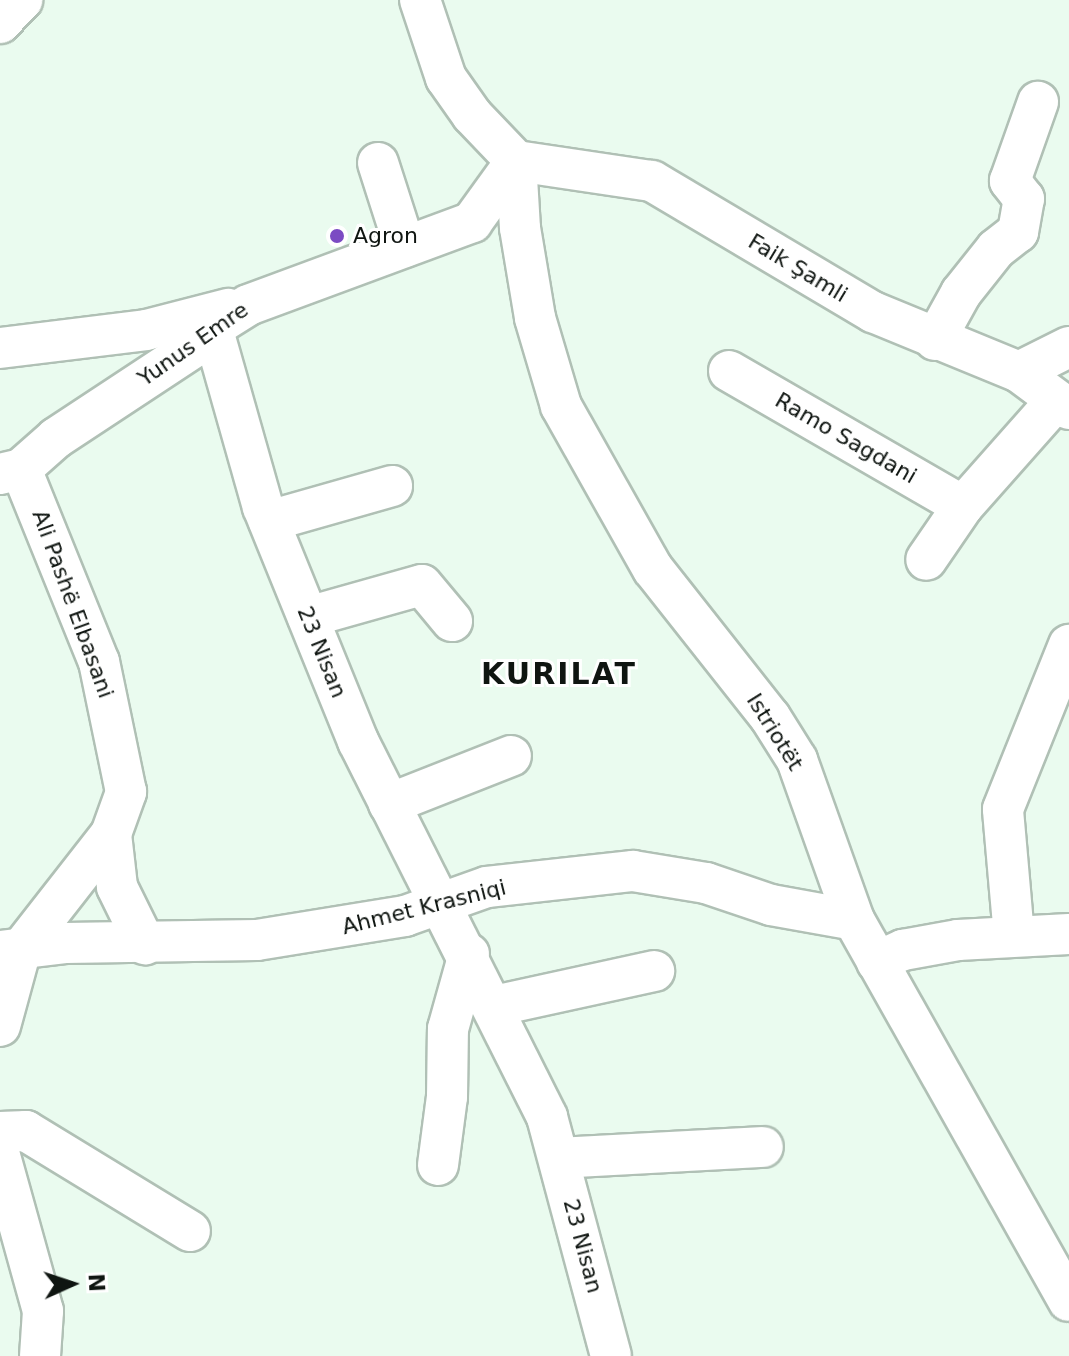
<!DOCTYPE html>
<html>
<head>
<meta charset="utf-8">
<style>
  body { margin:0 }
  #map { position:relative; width:1069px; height:1356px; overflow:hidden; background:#eafbef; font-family:"DejaVu Sans",sans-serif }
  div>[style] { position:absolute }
  .roads { filter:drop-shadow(2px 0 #b0c0b5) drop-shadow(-2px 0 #b0c0b5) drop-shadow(0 2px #b0c0b5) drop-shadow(0 -2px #b0c0b5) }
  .minor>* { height:40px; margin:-20px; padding:0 20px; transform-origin:20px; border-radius:20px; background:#fff }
  .dots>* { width:22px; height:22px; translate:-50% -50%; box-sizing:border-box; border:4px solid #fff; border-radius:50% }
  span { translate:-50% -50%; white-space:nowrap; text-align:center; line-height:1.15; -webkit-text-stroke:6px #fff; paint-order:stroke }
  .poi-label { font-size:22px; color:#0f1511 }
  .left { translate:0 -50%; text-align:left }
  .street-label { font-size:22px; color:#0f1511 }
  .district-label { font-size:30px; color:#0f1511; font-weight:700; letter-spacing:2px }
  .north { position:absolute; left:32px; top:1244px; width:80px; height:80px; -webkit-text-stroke:6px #fff; paint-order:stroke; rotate:87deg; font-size:22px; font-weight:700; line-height:32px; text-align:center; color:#0f1511 }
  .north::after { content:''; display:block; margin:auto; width:28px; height:36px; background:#0f1511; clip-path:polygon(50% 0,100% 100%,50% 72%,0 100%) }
</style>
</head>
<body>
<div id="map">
  <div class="roads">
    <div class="minor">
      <div style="left:420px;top:0;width:82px;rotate:71.6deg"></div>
      <div style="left:446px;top:78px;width:45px;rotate:54.9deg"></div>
      <div style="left:472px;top:115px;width:64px;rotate:46.3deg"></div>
      <div style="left:0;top:23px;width:32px;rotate:-46deg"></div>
      <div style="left:516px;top:161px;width:67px;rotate:86.6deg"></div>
      <div style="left:520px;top:228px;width:91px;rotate:80.5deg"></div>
      <div style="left:535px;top:318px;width:92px;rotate:73.5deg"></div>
      <div style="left:561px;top:406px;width:187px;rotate:60.6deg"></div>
      <div style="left:653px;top:569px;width:189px;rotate:51.7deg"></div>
      <div style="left:770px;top:717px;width:51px;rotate:57.9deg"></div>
      <div style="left:797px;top:760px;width:170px;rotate:70.4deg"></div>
      <div style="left:854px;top:920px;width:437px;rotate:60.6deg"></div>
      <div style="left:516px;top:161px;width:137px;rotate:8.4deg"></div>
      <div style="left:652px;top:181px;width:257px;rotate:30.7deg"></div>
      <div style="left:873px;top:312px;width:158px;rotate:22.3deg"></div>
      <div style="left:1019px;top:372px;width:62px;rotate:36.5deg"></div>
      <div style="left:378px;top:163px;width:88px;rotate:72.2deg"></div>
      <div style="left:214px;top:334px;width:180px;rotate:74.2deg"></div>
      <div style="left:263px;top:507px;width:253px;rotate:67.9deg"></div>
      <div style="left:358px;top:741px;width:421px;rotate:63.3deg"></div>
      <div style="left:547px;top:1117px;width:247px;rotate:75deg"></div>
      <div style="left:935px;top:340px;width:54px;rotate:-61deg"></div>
      <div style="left:961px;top:293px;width:56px;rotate:-51.5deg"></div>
      <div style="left:996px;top:249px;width:28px;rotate:-38deg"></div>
      <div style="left:1018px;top:232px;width:34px;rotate:-80deg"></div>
      <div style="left:1024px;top:199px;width:23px;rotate:-128deg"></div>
      <div style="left:1010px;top:181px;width:84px;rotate:-70.5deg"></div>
      <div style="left:0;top:348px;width:147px;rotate:-7deg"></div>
      <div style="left:146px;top:330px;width:85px;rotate:-14.4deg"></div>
      <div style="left:729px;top:371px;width:270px;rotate:30deg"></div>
      <div style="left:963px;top:506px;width:65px;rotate:124.4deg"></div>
      <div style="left:1019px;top:372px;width:56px;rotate:-26.6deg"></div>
      <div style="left:0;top:474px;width:22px;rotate:-13deg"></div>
      <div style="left:21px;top:469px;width:47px;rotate:-41.5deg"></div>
      <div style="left:56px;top:438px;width:189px;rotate:-33.4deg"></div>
      <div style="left:214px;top:334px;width:8px;rotate:-83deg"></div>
      <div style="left:215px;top:326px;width:39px;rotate:-32deg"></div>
      <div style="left:248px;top:305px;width:239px;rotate:-20.3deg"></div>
      <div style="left:472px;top:222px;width:75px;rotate:-54.2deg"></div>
      <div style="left:963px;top:506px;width:139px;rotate:-48.5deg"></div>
      <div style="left:269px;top:521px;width:128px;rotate:-15.9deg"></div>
      <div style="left:308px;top:617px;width:118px;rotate:-15.7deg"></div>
      <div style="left:422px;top:585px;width:47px;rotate:50.2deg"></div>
      <div style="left:389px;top:804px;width:131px;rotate:-21.5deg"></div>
      <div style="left:111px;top:834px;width:53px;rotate:83.5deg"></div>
      <div style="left:117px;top:887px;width:64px;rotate:63.8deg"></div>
      <div style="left:1014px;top:936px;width:127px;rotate:-95deg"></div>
      <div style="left:1003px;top:809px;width:177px;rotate:-68.1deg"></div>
      <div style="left:0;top:951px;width:65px;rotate:-7deg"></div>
      <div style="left:65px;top:943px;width:192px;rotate:-0.9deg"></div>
      <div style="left:257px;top:940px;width:150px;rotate:-9.2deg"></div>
      <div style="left:405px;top:916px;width:87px;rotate:-19.5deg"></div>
      <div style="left:487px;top:887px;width:147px;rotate:-6.3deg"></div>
      <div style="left:633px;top:871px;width:74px;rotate:9.3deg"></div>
      <div style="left:706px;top:883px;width:69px;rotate:18.7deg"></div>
      <div style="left:771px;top:905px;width:84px;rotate:10.2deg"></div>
      <div style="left:877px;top:962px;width:29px;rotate:-25deg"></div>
      <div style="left:903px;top:950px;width:56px;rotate:-10.3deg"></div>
      <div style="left:958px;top:940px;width:111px;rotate:-3.1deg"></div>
      <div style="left:494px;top:1006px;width:164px;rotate:-12.3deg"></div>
      <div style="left:0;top:1026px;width:80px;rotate:-74.7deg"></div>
      <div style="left:21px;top:949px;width:146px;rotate:-52deg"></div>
      <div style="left:111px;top:834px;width:45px;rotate:-70.3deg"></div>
      <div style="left:126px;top:792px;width:133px;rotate:-101.7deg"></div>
      <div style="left:99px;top:662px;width:208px;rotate:-112deg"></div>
      <div style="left:0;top:1132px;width:26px;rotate:-2deg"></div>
      <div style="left:26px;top:1131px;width:192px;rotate:31.4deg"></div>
      <div style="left:0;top:1156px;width:161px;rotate:74.5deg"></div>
      <div style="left:43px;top:1311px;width:45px;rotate:93.8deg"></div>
      <div style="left:559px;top:1158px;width:204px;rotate:-3.1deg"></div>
      <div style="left:438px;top:1165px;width:69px;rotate:-82.5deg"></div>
      <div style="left:447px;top:1097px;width:68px;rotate:-89.2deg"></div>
      <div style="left:448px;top:1029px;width:78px;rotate:-74.4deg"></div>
    </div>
  </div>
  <div class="dots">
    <div style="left:337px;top:236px;background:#7b4bc3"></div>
  </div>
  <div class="poi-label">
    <span class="left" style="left:353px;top:236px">Agron</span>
  </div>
  <div class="street-label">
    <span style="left:798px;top:268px;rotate:31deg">Faik Şamli</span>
    <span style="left:193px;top:344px;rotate:-35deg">Yunus Emre</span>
    <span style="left:846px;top:438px;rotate:30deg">Ramo Sagdani</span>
    <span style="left:73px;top:604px;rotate:70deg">Ali Pashë Elbasani</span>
    <span style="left:322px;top:652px;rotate:68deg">23 Nisan</span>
    <span style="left:775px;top:732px;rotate:58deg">Istriotët</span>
    <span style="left:424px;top:907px;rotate:-14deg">Ahmet Krasniqi</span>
    <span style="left:583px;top:1246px;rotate:75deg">23 Nisan</span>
  </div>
  <div class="district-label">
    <span style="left:559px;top:674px">KURILAT</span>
  </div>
  <div class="north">N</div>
</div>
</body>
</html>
